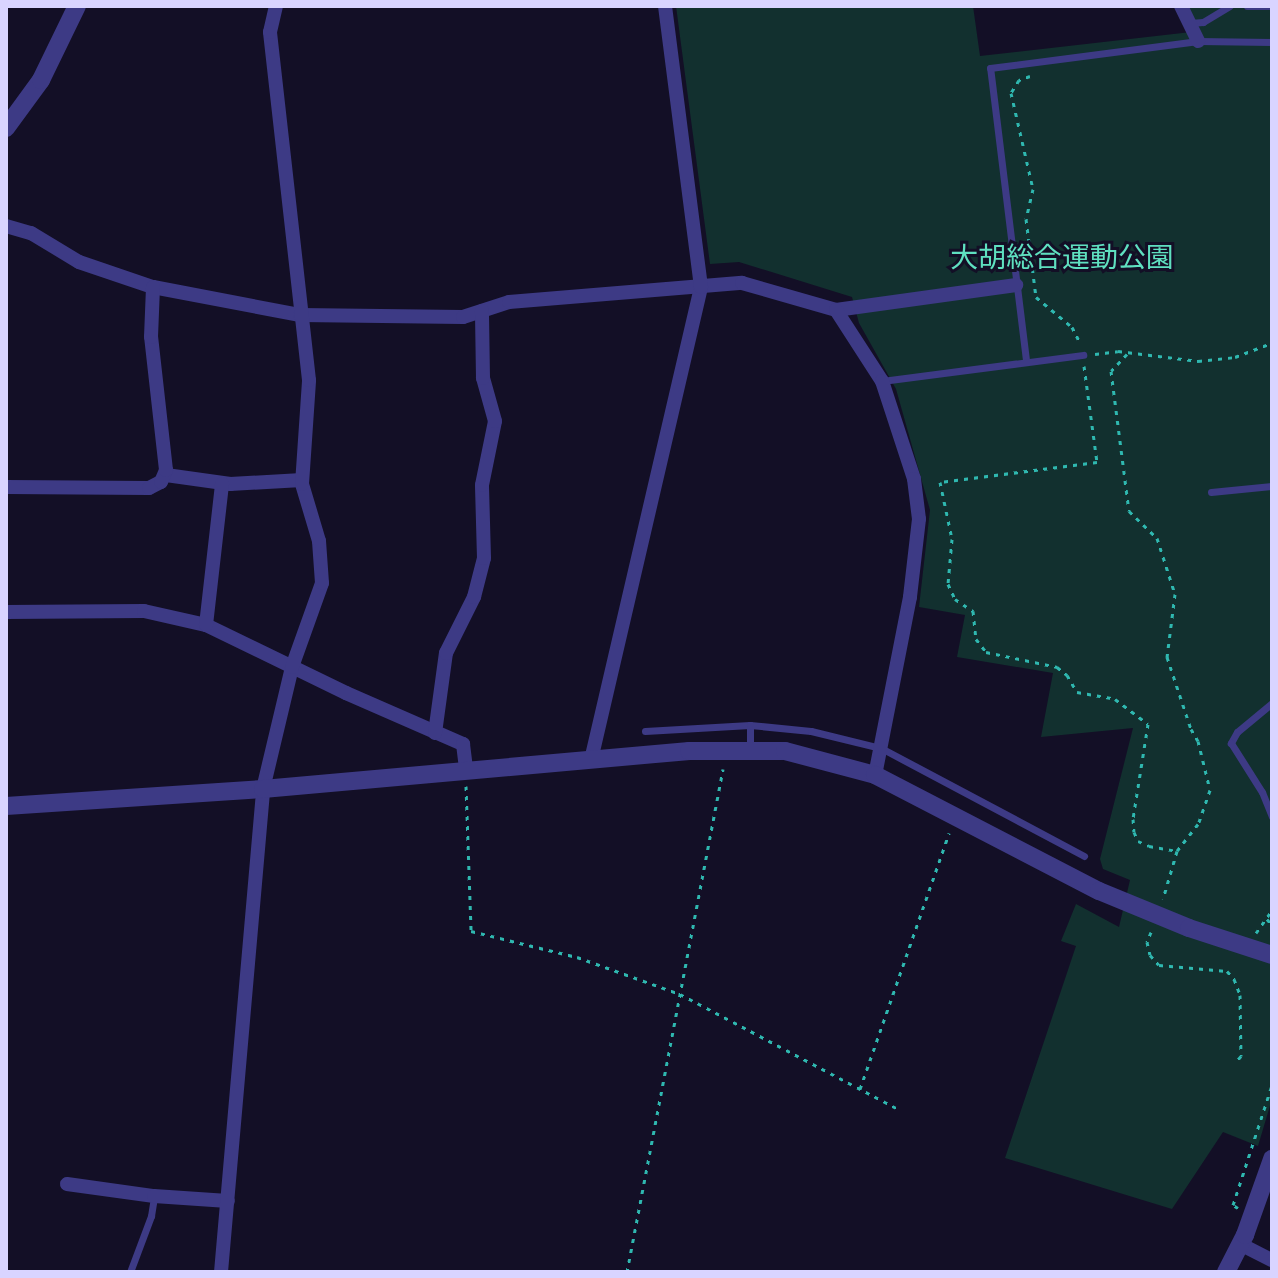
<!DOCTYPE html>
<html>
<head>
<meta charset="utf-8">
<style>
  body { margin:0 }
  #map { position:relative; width:1278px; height:1278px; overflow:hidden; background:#130f26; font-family:"Alegreya Sans","Noto Sans JP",sans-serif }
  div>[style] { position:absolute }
  .green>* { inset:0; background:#12302f }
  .path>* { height:3px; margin-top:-1.5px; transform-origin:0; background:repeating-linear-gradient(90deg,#2fb8b0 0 4px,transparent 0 10px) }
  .service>* { height:7px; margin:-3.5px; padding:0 3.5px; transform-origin:3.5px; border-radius:3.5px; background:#3d3a85 }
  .minor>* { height:14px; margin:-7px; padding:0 7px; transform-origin:7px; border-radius:7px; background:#3d3a85 }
  .tertiary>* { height:18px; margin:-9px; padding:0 9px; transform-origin:9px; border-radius:9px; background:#3d3a85 }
  .tertiary-bridge>* { height:18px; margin:-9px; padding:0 9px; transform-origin:9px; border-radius:9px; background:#3d3a85 }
  span { translate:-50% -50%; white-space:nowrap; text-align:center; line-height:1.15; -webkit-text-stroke:6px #130f26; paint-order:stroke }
  .park-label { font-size:28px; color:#5fe0c0 }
  .frame { position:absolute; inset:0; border:8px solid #d9d4ff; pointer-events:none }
</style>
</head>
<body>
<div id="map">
  <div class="green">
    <div style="clip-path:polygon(676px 6px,973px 6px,980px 56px,1200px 31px,1188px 6px,1272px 6px,1272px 1099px,1258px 1146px,1223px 1132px,1172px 1209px,1005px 1158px,1076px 946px,1061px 941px,1076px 904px,1119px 927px,1130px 880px,1103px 869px,1100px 859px,1133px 728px,1041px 737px,1053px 673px,957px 657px,965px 615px,919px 607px,930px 510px,896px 389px,859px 323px,852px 297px,739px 262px,710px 264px)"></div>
  </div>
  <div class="path">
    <div style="left:1030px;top:76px;width:12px;rotate:160deg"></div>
    <div style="left:1019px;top:80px;width:15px;rotate:122deg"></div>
    <div style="left:1011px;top:93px;width:98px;rotate:77.1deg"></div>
    <div style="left:1033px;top:189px;width:31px;rotate:103deg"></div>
    <div style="left:1026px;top:219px;width:79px;rotate:82.7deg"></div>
    <div style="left:1036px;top:297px;width:47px;rotate:39.8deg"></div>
    <div style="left:1072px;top:327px;width:18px;rotate:63deg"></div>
    <div style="left:1095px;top:354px;width:23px;rotate:-7deg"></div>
    <div style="left:1118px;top:351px;width:81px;rotate:7.1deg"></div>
    <div style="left:1198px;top:361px;width:37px;rotate:-6deg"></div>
    <div style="left:1235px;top:357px;width:40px;rotate:-21deg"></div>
    <div style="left:1127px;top:354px;width:23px;rotate:133deg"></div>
    <div style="left:1111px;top:371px;width:141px;rotate:82.7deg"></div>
    <div style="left:1129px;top:511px;width:39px;rotate:44deg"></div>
    <div style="left:1157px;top:538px;width:59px;rotate:72.2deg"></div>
    <div style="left:1175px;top:594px;width:64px;rotate:97.2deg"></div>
    <div style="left:1167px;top:657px;width:76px;rotate:71.6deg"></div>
    <div style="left:1191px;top:729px;width:14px;rotate:60deg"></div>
    <div style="left:1198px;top:741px;width:50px;rotate:76.2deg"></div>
    <div style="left:1210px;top:790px;width:36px;rotate:109deg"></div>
    <div style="left:1198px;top:824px;width:34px;rotate:128deg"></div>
    <div style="left:1177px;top:851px;width:50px;rotate:106.3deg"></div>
    <div style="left:1084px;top:366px;width:97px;rotate:82.3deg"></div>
    <div style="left:1097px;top:462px;width:158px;rotate:172.7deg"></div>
    <div style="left:940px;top:482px;width:58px;rotate:78.1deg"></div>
    <div style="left:952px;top:539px;width:45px;rotate:95.1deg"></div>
    <div style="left:948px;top:584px;width:17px;rotate:65deg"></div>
    <div style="left:955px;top:599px;width:22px;rotate:34deg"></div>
    <div style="left:973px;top:611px;width:28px;rotate:84deg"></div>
    <div style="left:976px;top:639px;width:16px;rotate:52deg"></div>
    <div style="left:986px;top:652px;width:73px;rotate:11.9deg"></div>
    <div style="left:1057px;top:667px;width:13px;rotate:39deg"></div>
    <div style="left:1067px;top:675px;width:20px;rotate:60deg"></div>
    <div style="left:1077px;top:692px;width:39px;rotate:10deg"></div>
    <div style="left:1115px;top:699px;width:41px;rotate:37.1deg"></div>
    <div style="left:1148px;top:724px;width:96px;rotate:99deg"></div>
    <div style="left:1133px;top:819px;width:13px;rotate:86deg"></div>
    <div style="left:1134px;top:832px;width:10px;rotate:66deg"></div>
    <div style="left:1138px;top:841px;width:12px;rotate:24deg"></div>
    <div style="left:1149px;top:846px;width:28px;rotate:10deg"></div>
    <div style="left:466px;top:786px;width:145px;rotate:88deg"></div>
    <div style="left:471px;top:931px;width:109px;rotate:13.8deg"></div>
    <div style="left:577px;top:957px;width:109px;rotate:19.8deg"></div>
    <div style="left:680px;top:994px;width:246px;rotate:27.8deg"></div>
    <div style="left:1267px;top:919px;width:8px;rotate:50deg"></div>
    <div style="left:1151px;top:932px;width:11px;rotate:112deg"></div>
    <div style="left:1147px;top:942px;width:13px;rotate:77deg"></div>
    <div style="left:1150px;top:955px;width:13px;rotate:48deg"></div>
    <div style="left:1159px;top:965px;width:68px;rotate:5deg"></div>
    <div style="left:1227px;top:971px;width:11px;rotate:49deg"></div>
    <div style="left:1234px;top:979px;width:17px;rotate:69deg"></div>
    <div style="left:1240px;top:995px;width:61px;rotate:89.1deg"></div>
    <div style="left:1241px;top:1056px;width:9px;rotate:131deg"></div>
    <div style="left:1256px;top:933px;width:28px;rotate:-55deg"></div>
    <div style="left:860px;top:1089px;width:271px;rotate:-70.8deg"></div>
    <div style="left:1238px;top:1208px;width:6px;rotate:-149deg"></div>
    <div style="left:1233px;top:1205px;width:126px;rotate:-72deg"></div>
    <div style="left:627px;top:1272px;width:512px;rotate:-79.19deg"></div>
  </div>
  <div class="service">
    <div style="left:1247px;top:6px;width:25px"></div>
    <div style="left:1190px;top:23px;width:13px;rotate:-4deg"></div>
    <div style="left:1203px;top:22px;width:31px;rotate:-31deg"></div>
    <div style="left:1026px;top:360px;width:294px;rotate:-97deg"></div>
    <div style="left:990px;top:68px;width:210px;rotate:-7.4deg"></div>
    <div style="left:1198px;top:41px;width:74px;rotate:0.8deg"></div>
    <div style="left:882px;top:381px;width:203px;rotate:-7.4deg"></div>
    <div style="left:1211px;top:492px;width:61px;rotate:-5.6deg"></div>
    <div style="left:1272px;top:703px;width:45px;rotate:140.4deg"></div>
    <div style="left:1237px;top:732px;width:13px;rotate:119deg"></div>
    <div style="left:1231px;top:743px;width:58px;rotate:57.7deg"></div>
    <div style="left:1262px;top:792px;width:27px;rotate:68deg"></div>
    <div style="left:750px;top:725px;width:24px;rotate:90deg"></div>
    <div style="left:645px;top:731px;width:105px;rotate:-3.3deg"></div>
    <div style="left:750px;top:725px;width:61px;rotate:5.6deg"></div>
    <div style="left:811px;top:731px;width:72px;rotate:13.7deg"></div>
    <div style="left:881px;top:748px;width:230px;rotate:28deg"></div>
    <div style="left:130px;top:1272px;width:60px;rotate:-69.4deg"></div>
    <div style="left:151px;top:1216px;width:20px;rotate:-81deg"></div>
  </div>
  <div class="minor">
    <div style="left:1181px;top:6px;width:39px;rotate:64deg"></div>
    <div style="left:6px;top:226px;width:26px;rotate:16deg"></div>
    <div style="left:31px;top:233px;width:56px;rotate:31.1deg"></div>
    <div style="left:79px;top:262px;width:78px;rotate:18.7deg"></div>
    <div style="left:153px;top:287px;width:150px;rotate:10.8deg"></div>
    <div style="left:300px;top:315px;width:163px;rotate:0.7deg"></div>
    <div style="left:463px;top:317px;width:48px;rotate:-18.1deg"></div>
    <div style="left:509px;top:302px;width:234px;rotate:-4.7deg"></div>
    <div style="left:742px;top:283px;width:98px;rotate:16deg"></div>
    <div style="left:836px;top:310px;width:182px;rotate:-7.9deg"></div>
    <div style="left:836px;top:310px;width:85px;rotate:57.1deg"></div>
    <div style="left:882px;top:381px;width:103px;rotate:71.9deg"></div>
    <div style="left:914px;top:479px;width:40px;rotate:82.9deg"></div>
    <div style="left:919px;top:519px;width:79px;rotate:96.6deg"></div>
    <div style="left:910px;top:597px;width:181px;rotate:101.1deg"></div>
    <div style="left:166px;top:475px;width:65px;rotate:8deg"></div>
    <div style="left:230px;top:484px;width:72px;rotate:-3.2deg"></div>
    <div style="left:6px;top:487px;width:143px;rotate:0.4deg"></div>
    <div style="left:149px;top:488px;width:13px;rotate:-27deg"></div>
    <div style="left:161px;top:482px;width:13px;rotate:-67deg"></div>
    <div style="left:166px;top:470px;width:134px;rotate:-96.4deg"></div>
    <div style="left:151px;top:337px;width:50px;rotate:-87.7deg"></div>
    <div style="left:6px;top:612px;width:138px;rotate:-0.4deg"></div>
    <div style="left:144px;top:611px;width:64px;rotate:12.7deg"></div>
    <div style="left:206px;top:625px;width:156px;rotate:25.9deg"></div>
    <div style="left:346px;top:693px;width:128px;rotate:23.6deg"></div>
    <div style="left:463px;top:744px;width:26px;rotate:83deg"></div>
    <div style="left:206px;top:625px;width:142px;rotate:-83.5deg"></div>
    <div style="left:435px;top:733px;width:81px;rotate:-82.2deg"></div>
    <div style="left:446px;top:653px;width:63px;rotate:-63.4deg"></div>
    <div style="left:474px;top:597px;width:40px;rotate:-75.6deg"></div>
    <div style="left:484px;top:558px;width:73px;rotate:-91.6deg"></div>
    <div style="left:482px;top:485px;width:65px;rotate:-78.5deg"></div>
    <div style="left:495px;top:421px;width:45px;rotate:-105.6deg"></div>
    <div style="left:483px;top:378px;width:67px;rotate:-90.9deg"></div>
    <div style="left:591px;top:760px;width:486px;rotate:-76.9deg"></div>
    <div style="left:701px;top:287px;width:283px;rotate:-97.3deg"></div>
    <div style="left:67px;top:1184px;width:88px;rotate:7.9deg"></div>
    <div style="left:154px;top:1196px;width:74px;rotate:3.9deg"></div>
    <div style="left:1240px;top:1244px;width:36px;rotate:27deg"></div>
    <div style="left:221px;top:1272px;width:485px;rotate:-85deg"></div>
    <div style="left:263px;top:789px;width:125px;rotate:-76.6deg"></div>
    <div style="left:292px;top:667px;width:89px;rotate:-70.3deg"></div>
    <div style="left:322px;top:583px;width:42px;rotate:-94.1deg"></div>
    <div style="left:319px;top:541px;width:59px;rotate:-106.6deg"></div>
    <div style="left:302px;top:484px;width:104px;rotate:-86.1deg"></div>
    <div style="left:309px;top:380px;width:350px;rotate:-96.4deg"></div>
    <div style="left:270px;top:32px;width:27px;rotate:-77deg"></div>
  </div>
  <div class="tertiary">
    <div style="left:6px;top:128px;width:59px;rotate:-53.9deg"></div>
    <div style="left:41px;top:80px;width:82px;rotate:-64.1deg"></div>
    <div style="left:6px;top:806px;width:258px;rotate:-3.8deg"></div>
    <div style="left:263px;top:789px;width:428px;rotate:-5.1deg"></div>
    <div style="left:689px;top:751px;width:96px"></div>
    <div style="left:785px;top:751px;width:93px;rotate:14.9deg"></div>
    <div style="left:875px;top:775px;width:252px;rotate:27.4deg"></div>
    <div style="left:1226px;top:1272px;width:42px;rotate:-62.8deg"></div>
    <div style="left:1245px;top:1235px;width:81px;rotate:-70.4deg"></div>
  </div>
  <div class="tertiary-bridge">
    <div style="left:1099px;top:891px;width:97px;rotate:22.3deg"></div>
    <div style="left:1189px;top:928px;width:87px;rotate:18deg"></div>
  </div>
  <div class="park-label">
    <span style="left:1062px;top:259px">大胡総合運動公園</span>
  </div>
  <div class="frame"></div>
</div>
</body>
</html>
